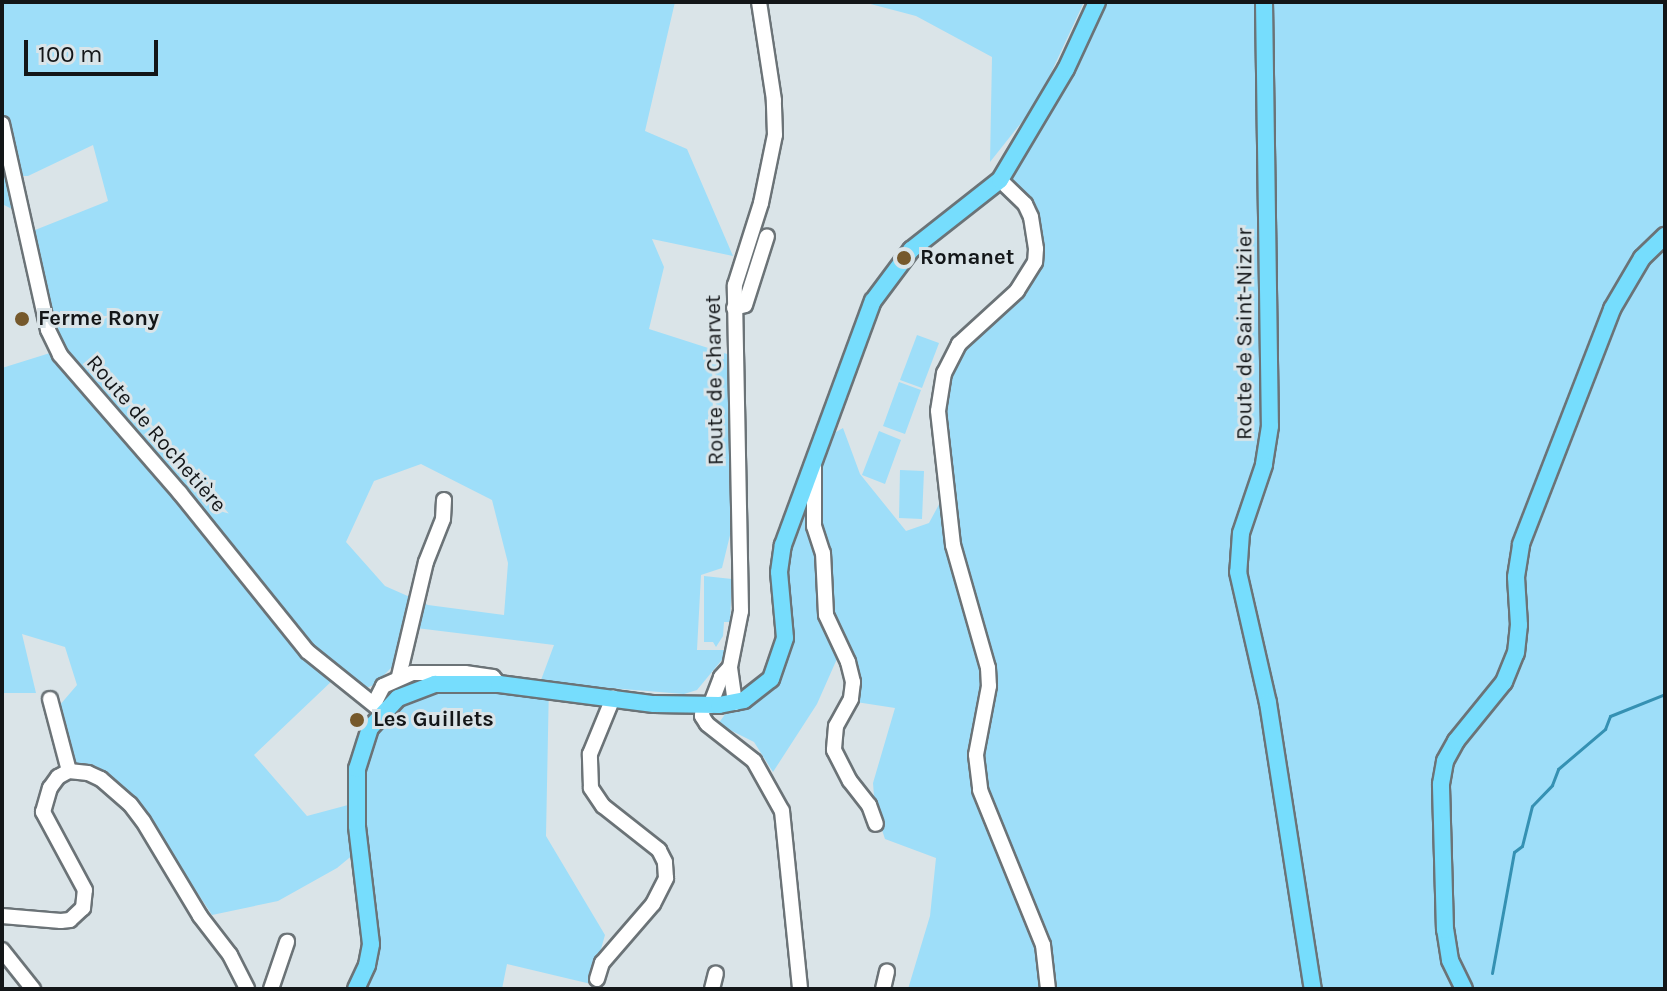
<!DOCTYPE html>
<html>
<head>
<meta charset="utf-8">
<style>
  body { margin:0 }
  #map { position:relative; width:1667px; height:991px; overflow:hidden; background:#dae4e8; font-family:Karla,sans-serif }
  div>[style] { position:absolute }
  .green>* { inset:0; background:#9edef9 }
  .stream>* { height:3px; margin:-1.5px; padding:0 1.5px; transform-origin:1.5px; border-radius:1.5px; background:#3591b3 }
  .roads { filter:drop-shadow(2px 0 #6b7377) drop-shadow(-2px 0 #6b7377) drop-shadow(0 2px #6b7377) drop-shadow(0 -2px #6b7377) }
  .minor>* { height:14px; margin:-7px; padding:0 7px; transform-origin:7px; border-radius:7px; background:#fff }
  .major>* { height:16px; margin:-8px; padding:0 8px; transform-origin:8px; border-radius:8px; background:#76ddfd }
  .dots>* { width:22px; height:22px; translate:-50% -50%; box-sizing:border-box; border:4px solid #dae4e8; border-radius:50% }
  span { translate:-50% -50%; white-space:nowrap; text-align:center; line-height:1.15; -webkit-text-stroke:6px #dae4e8; paint-order:stroke }
  .poi-label { font-size:22px; color:#131618; font-weight:700 }
  .left { translate:0 -50%; text-align:left }
  .street-label { font-size:22px; color:#131618 }
  .frame { position:absolute; inset:0; border:4px solid #131618; pointer-events:none }
  .scale { position:absolute; left:24px; top:40px; width:134px; height:36px; box-sizing:border-box; border:4px solid #131618; border-top:0; padding-left:10px; font-size:24px; line-height:28px; white-space:nowrap; color:#131618; -webkit-text-stroke:6px #dae4e8; paint-order:stroke }
</style>
</head>
<body>
<div id="map">
  <div class="green">
    <div style="clip-path:polygon(evenodd,2px 2px,675px 2px,645px 131px,687px 149px,733px 256px,652px 239px,664px 267px,649px 329px,730px 355px,734px 519px,722px 568px,701px 575px,697px 650px,730px 650px,697px 690px,684px 694px,549px 683px,546px 836px,605px 935px,591px 984px,507px 964px,502px 989px,362px 989px,372px 973px,377px 931px,366px 844px,337px 868px,278px 901px,212px 915px,134px 797px,108px 773px,74px 764px,59px 706px,77px 685px,65px 647px,22px 634px,36px 693px,2px 693px,2px 368px,50px 353px,25px 234px,108px 201px,93px 145px,28px 176px,21px 176px,16px 211px,2px 204px,2px 2px,421px 464px,492px 500px,508px 563px,504px 615px,428px 605px,385px 586px,346px 542px,374px 481px,421px 464px,2px 2px,408px 627px,554px 645px,541px 680px,432px 677px,401px 686px,375px 709px,355px 739px,348px 805px,307px 816px,254px 755px,334px 679px,342px 676px,366px 688px,374px 685px,393px 666px,408px 627px)"></div>
    <div style="clip-path:polygon(863px 2px,1084px 2px,1037px 103px,990px 162px,992px 57px,916px 16px)"></div>
    <div style="clip-path:polygon(1094px 2px,1665px 2px,1665px 989px,908px 989px,930px 916px,936px 858px,885px 839px,875px 809px,873px 783px,895px 708px,856px 702px,840px 652px,817px 704px,773px 772px,754px 742px,718px 724px,726px 713px,778px 680px,787px 565px,809px 447px,843px 428px,860px 474px,906px 531px,929px 523px,943px 497px,960px 561px,945px 408px,949px 373px,965px 346px,1032px 277px,1033px 209px,1009px 177px,1077px 69px)"></div>
    <div style="clip-path:polygon(917px 335px,939px 343px,922px 388px,900px 380px)"></div>
    <div style="clip-path:polygon(899px 382px,921px 390px,905px 434px,883px 426px)"></div>
    <div style="clip-path:polygon(879px 431px,901px 440px,885px 484px,862px 475px)"></div>
    <div style="clip-path:polygon(900px 470px,924px 471px,922px 519px,899px 518px)"></div>
    <div style="clip-path:polygon(704px 576px,732px 579px,730px 622px,724px 622px,723px 636px,716px 647px,713px 642px,704px 642px)"></div>
  </div>
  <div class="stream">
    <div style="left:1492px;top:973px;width:123px;rotate:-79.7deg"></div>
    <div style="left:1514px;top:852px;width:10px;rotate:-37deg"></div>
    <div style="left:1522px;top:846px;width:41px;rotate:-76deg"></div>
    <div style="left:1532px;top:806px;width:29px;rotate:-46deg"></div>
    <div style="left:1552px;top:785px;width:17px;rotate:-69deg"></div>
    <div style="left:1558px;top:769px;width:62px;rotate:-40.4deg"></div>
    <div style="left:1605px;top:729px;width:14px;rotate:-69deg"></div>
    <div style="left:1610px;top:716px;width:59px;rotate:-21.8deg"></div>
  </div>
  <div class="roads">
    <div class="minor">
      <div style="left:2px;top:124px;width:211px;rotate:77.4deg"></div>
      <div style="left:48px;top:330px;width:28px;rotate:64deg"></div>
      <div style="left:60px;top:355px;width:183px;rotate:49deg"></div>
      <div style="left:180px;top:493px;width:203px;rotate:51.2deg"></div>
      <div style="left:307px;top:651px;width:97px;rotate:38.8deg"></div>
      <div style="left:1000px;top:180px;width:35px;rotate:44deg"></div>
      <div style="left:1025px;top:204px;width:14px;rotate:65deg"></div>
      <div style="left:1031px;top:217px;width:32px;rotate:81deg"></div>
      <div style="left:1036px;top:249px;width:13px;rotate:94deg"></div>
      <div style="left:1035px;top:262px;width:34px;rotate:122deg"></div>
      <div style="left:1017px;top:291px;width:79px;rotate:137.6deg"></div>
      <div style="left:959px;top:344px;width:33px;rotate:117deg"></div>
      <div style="left:944px;top:373px;width:38px;rotate:99deg"></div>
      <div style="left:938px;top:411px;width:135px;rotate:83.6deg"></div>
      <div style="left:953px;top:545px;width:128px;rotate:74.1deg"></div>
      <div style="left:988px;top:668px;width:18px;rotate:87deg"></div>
      <div style="left:989px;top:686px;width:70px;rotate:100.7deg"></div>
      <div style="left:976px;top:755px;width:35px;rotate:83deg"></div>
      <div style="left:980px;top:790px;width:167px;rotate:67.9deg"></div>
      <div style="left:1043px;top:945px;width:44px;rotate:83.5deg"></div>
      <div style="left:734px;top:308px;width:11px;rotate:-15deg"></div>
      <div style="left:745px;top:305px;width:72px;rotate:-72.3deg"></div>
      <div style="left:814px;top:467px;width:59px;rotate:90deg"></div>
      <div style="left:814px;top:526px;width:28px;rotate:72deg"></div>
      <div style="left:823px;top:553px;width:62px;rotate:87.2deg"></div>
      <div style="left:826px;top:615px;width:52px;rotate:64.9deg"></div>
      <div style="left:848px;top:662px;width:21px;rotate:76deg"></div>
      <div style="left:853px;top:682px;width:17px;rotate:97deg"></div>
      <div style="left:851px;top:699px;width:31px;rotate:119deg"></div>
      <div style="left:836px;top:726px;width:24px;rotate:95deg"></div>
      <div style="left:834px;top:750px;width:35px;rotate:63deg"></div>
      <div style="left:850px;top:781px;width:31px;rotate:52deg"></div>
      <div style="left:869px;top:805px;width:20px;rotate:70deg"></div>
      <div style="left:399px;top:676px;width:117px;rotate:-76.7deg"></div>
      <div style="left:426px;top:562px;width:46px;rotate:-68.4deg"></div>
      <div style="left:443px;top:519px;width:19px;rotate:-87deg"></div>
      <div style="left:50px;top:699px;width:74px;rotate:75.2deg"></div>
      <div style="left:375px;top:702px;width:18px;rotate:-63deg"></div>
      <div style="left:383px;top:686px;width:32px;rotate:-24deg"></div>
      <div style="left:412px;top:673px;width:53px"></div>
      <div style="left:465px;top:673px;width:28px;rotate:8deg"></div>
      <div style="left:493px;top:677px;width:8px;rotate:50deg"></div>
      <div style="left:735px;top:703px;width:36px;rotate:-98deg"></div>
      <div style="left:730px;top:667px;width:57px;rotate:-78.9deg"></div>
      <div style="left:741px;top:611px;width:326px;rotate:-91.1deg"></div>
      <div style="left:735px;top:285px;width:86px;rotate:-72.4deg"></div>
      <div style="left:761px;top:203px;width:69px;rotate:-78.4deg"></div>
      <div style="left:775px;top:135px;width:35px;rotate:-92deg"></div>
      <div style="left:774px;top:100px;width:99px;rotate:-98.7deg"></div>
      <div style="left:703px;top:706px;width:10px;rotate:96deg"></div>
      <div style="left:702px;top:716px;width:9px;rotate:58deg"></div>
      <div style="left:707px;top:724px;width:60px;rotate:38.2deg"></div>
      <div style="left:754px;top:761px;width:57px;rotate:60.8deg"></div>
      <div style="left:782px;top:811px;width:179px;rotate:84.2deg"></div>
      <div style="left:710px;top:706px;width:31px;rotate:-69deg"></div>
      <div style="left:721px;top:677px;width:13px;rotate:-48deg"></div>
      <div style="left:2px;top:916px;width:59px;rotate:4.8deg"></div>
      <div style="left:61px;top:921px;width:9px;rotate:-6deg"></div>
      <div style="left:70px;top:920px;width:18px;rotate:-43deg"></div>
      <div style="left:83px;top:908px;width:18px;rotate:-84deg"></div>
      <div style="left:85px;top:890px;width:89px;rotate:-118.3deg"></div>
      <div style="left:43px;top:812px;width:25px;rotate:-74deg"></div>
      <div style="left:50px;top:788px;width:14px;rotate:-54deg"></div>
      <div style="left:58px;top:777px;width:13px;rotate:-29deg"></div>
      <div style="left:69px;top:771px;width:19px;rotate:6deg"></div>
      <div style="left:88px;top:773px;width:14px;rotate:25deg"></div>
      <div style="left:101px;top:779px;width:38px;rotate:41deg"></div>
      <div style="left:130px;top:804px;width:21px;rotate:53deg"></div>
      <div style="left:143px;top:821px;width:111px;rotate:59deg"></div>
      <div style="left:200px;top:916px;width:49px;rotate:52.4deg"></div>
      <div style="left:230px;top:955px;width:38px;rotate:63deg"></div>
      <div style="left:2px;top:950px;width:50px;rotate:51.5deg"></div>
      <div style="left:597px;top:979px;width:17px;rotate:-73deg"></div>
      <div style="left:602px;top:963px;width:78px;rotate:-49.2deg"></div>
      <div style="left:653px;top:904px;width:29px;rotate:-63deg"></div>
      <div style="left:666px;top:878px;width:16px;rotate:-94deg"></div>
      <div style="left:665px;top:862px;width:13px;rotate:-117deg"></div>
      <div style="left:659px;top:850px;width:71px;rotate:-141.8deg"></div>
      <div style="left:603px;top:806px;width:22px;rotate:-124deg"></div>
      <div style="left:591px;top:788px;width:34px;rotate:-92deg"></div>
      <div style="left:590px;top:754px;width:61px;rotate:-67.7deg"></div>
      <div style="left:271px;top:989px;width:50px;rotate:-71.2deg"></div>
      <div style="left:712px;top:989px;width:16px;rotate:-76deg"></div>
      <div style="left:883px;top:989px;width:18px;rotate:-77deg"></div>
    </div>
    <div class="major">
      <div style="left:1264px;top:2px;width:424px;rotate:89.2deg"></div>
      <div style="left:1270px;top:426px;width:39px;rotate:99deg"></div>
      <div style="left:1264px;top:465px;width:72px;rotate:108.7deg"></div>
      <div style="left:1241px;top:533px;width:39px;rotate:94deg"></div>
      <div style="left:1238px;top:572px;width:134px;rotate:77.1deg"></div>
      <div style="left:1268px;top:703px;width:290px;rotate:81.1deg"></div>
      <div style="left:356px;top:989px;width:26px;rotate:-65deg"></div>
      <div style="left:367px;top:965px;width:21px;rotate:-79deg"></div>
      <div style="left:371px;top:944px;width:119px;rotate:-96.8deg"></div>
      <div style="left:357px;top:826px;width:57px;rotate:-90deg"></div>
      <div style="left:357px;top:769px;width:43px;rotate:-72.4deg"></div>
      <div style="left:370px;top:728px;width:41px;rotate:-47deg"></div>
      <div style="left:398px;top:698px;width:40px;rotate:-21deg"></div>
      <div style="left:435px;top:684px;width:64px"></div>
      <div style="left:499px;top:684px;width:156px;rotate:7.4deg"></div>
      <div style="left:654px;top:704px;width:65px;rotate:0.9deg"></div>
      <div style="left:719px;top:705px;width:25px;rotate:-11deg"></div>
      <div style="left:744px;top:700px;width:34px;rotate:-38deg"></div>
      <div style="left:771px;top:679px;width:43px;rotate:-71.1deg"></div>
      <div style="left:785px;top:638px;width:66px;rotate:-95.2deg"></div>
      <div style="left:779px;top:572px;width:27px;rotate:-82deg"></div>
      <div style="left:783px;top:545px;width:260px;rotate:-69.8deg"></div>
      <div style="left:873px;top:301px;width:64px;rotate:-53.3deg"></div>
      <div style="left:911px;top:250px;width:113px;rotate:-38.2deg"></div>
      <div style="left:1000px;top:180px;width:129px;rotate:-59.3deg"></div>
      <div style="left:1066px;top:69px;width:74px;rotate:-65.2deg"></div>
      <div style="left:1464px;top:989px;width:32px;rotate:-116deg"></div>
      <div style="left:1450px;top:960px;width:30px;rotate:-99deg"></div>
      <div style="left:1445px;top:930px;width:146px;rotate:-91.6deg"></div>
      <div style="left:1441px;top:784px;width:23px;rotate:-80deg"></div>
      <div style="left:1445px;top:761px;width:23px;rotate:-61deg"></div>
      <div style="left:1456px;top:741px;width:76px;rotate:-50.9deg"></div>
      <div style="left:1504px;top:682px;width:31px;rotate:-68deg"></div>
      <div style="left:1516px;top:653px;width:28px;rotate:-84deg"></div>
      <div style="left:1519px;top:625px;width:48px;rotate:-93.6deg"></div>
      <div style="left:1516px;top:577px;width:33px;rotate:-81deg"></div>
      <div style="left:1521px;top:544px;width:252px;rotate:-68.8deg"></div>
      <div style="left:1612px;top:309px;width:59px;rotate:-59.5deg"></div>
      <div style="left:1642px;top:258px;width:32px;rotate:-44deg"></div>
    </div>
  </div>
  <div class="dots">
    <div style="left:904px;top:258px;background:#76592c"></div>
    <div style="left:22px;top:319px;background:#76592c"></div>
    <div style="left:357px;top:720px;background:#76592c"></div>
  </div>
  <div class="poi-label">
    <span class="left" style="left:920px;top:258px">Romanet</span>
    <span class="left" style="left:38px;top:319px">Ferme Rony</span>
    <span class="left" style="left:373px;top:720px">Les Guillets</span>
  </div>
  <div class="street-label">
    <span style="left:1245px;top:334px;rotate:-90deg">Route de Saint-Nizier</span>
    <span style="left:715px;top:380px;rotate:-91deg">Route de Charvet</span>
    <span style="left:156px;top:434px;rotate:49deg">Route de Rochetière</span>
  </div>
  <div class="frame"></div>
  <div class="scale">100 m</div>
</div>
</body>
</html>
